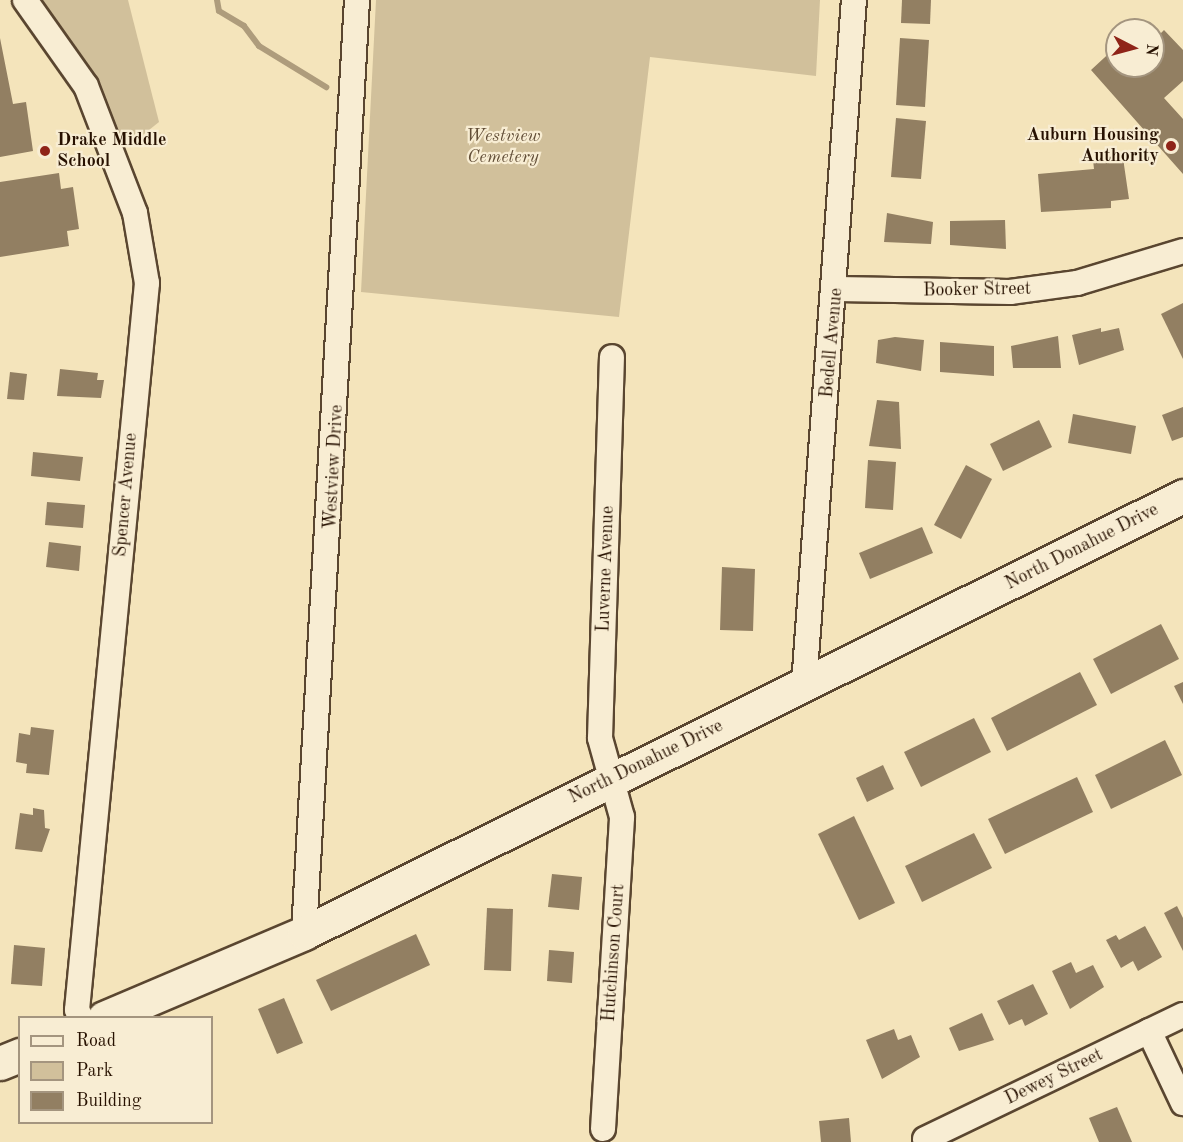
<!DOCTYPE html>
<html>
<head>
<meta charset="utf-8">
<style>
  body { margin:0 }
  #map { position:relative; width:1183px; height:1142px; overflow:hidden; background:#f4e4bb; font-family:"Old Standard TT",serif }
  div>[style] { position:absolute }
  .green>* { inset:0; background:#d1c09b }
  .stream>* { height:6px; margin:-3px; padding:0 3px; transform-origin:3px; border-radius:3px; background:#ae9c7c }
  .building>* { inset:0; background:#927f62 }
  .roads { filter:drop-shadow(2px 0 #5a4630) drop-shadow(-2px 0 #5a4630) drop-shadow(0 2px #5a4630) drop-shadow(0 -2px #5a4630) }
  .street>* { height:24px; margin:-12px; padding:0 12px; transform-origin:12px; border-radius:12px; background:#f8edd3 }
  .secondary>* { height:33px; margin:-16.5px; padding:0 16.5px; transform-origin:16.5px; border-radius:16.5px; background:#f8edd3 }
  .dots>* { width:16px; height:16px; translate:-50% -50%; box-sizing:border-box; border:3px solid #f8edd3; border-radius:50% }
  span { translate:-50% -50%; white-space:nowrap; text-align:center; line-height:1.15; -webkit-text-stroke:4.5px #f8edd3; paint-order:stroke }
  .poi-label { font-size:18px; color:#271101; font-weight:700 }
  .right { translate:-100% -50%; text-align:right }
  .left { translate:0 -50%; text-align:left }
  .park-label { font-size:18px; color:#624e37; font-style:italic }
  .street-label { font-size:18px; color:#271101 }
  .legend { position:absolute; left:18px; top:1016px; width:195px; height:108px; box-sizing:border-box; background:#f8edd3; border:2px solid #a4957f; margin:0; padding:8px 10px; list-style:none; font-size:18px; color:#271101 }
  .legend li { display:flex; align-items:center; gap:12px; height:30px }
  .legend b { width:30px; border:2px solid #a4957f }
  .north { position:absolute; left:1105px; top:18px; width:60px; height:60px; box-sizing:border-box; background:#f8edd3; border:2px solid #a4957f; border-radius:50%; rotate:96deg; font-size:16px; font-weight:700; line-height:24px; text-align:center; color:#271101 }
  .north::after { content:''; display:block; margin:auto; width:21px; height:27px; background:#8f2418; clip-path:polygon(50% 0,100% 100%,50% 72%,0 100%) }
</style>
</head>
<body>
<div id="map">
  <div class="green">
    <div style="clip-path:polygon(25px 0,128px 0,159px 122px,129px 146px)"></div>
    <div style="clip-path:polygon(376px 0,820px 0,816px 76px,650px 57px,619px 317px,361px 292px)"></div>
  </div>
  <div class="stream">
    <div style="left:217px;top:0;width:11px;rotate:80deg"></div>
    <div style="left:219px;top:11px;width:29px;rotate:31deg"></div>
    <div style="left:244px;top:26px;width:25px;rotate:53deg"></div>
    <div style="left:259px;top:46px;width:79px;rotate:31.5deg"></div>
  </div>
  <div class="building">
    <div style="clip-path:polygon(902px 0,931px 0,930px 24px,901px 23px)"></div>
    <div style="clip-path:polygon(1145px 21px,1153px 30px,1135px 30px)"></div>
    <div style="clip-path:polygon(1153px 30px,1158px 36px,1164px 30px,1183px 50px,1183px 81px,1164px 98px,1183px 119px,1183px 174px,1091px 70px,1117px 46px,1117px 66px,1153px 66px)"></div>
    <div style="clip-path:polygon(0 38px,13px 104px,26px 102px,33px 151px,0 157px)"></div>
    <div style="clip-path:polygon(900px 38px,929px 40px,925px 107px,896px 105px)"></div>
    <div style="clip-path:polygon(896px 118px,926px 121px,921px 179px,891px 177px)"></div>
    <div style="clip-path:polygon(1123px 158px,1129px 199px,1111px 201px,1111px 208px,1041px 212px,1038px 174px,1094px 169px,1093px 160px)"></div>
    <div style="clip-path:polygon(59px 173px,61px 189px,73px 187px,79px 229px,67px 231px,69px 246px,0 257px,0 182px)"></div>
    <div style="clip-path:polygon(887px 213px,933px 222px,931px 244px,884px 242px)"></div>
    <div style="clip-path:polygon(1005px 220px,1006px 249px,950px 245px,950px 221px)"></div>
    <div style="clip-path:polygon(1183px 303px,1183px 359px,1161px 314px)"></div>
    <div style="clip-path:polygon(1101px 328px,1101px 332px,1119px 328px,1124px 350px,1079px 365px,1072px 335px)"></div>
    <div style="clip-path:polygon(1058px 336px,1061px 368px,1013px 368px,1011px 346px)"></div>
    <div style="clip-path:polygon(895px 337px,924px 340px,921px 371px,876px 363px,878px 340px)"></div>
    <div style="clip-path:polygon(940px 342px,994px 346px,994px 376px,940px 372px)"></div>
    <div style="clip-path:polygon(60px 369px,98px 373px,97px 380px,104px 380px,101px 398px,57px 396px)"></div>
    <div style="clip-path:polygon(10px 372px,27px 374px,24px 400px,7px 399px)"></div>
    <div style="clip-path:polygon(877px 400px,899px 402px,901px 449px,869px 446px)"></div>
    <div style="clip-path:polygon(1183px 407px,1183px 437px,1172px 441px,1162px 415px)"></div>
    <div style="clip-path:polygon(1073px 414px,1136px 426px,1131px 454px,1068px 443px)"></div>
    <div style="clip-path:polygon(1039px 420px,1052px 447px,1003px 471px,990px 444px)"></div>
    <div style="clip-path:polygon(33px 452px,83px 457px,80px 481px,31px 476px)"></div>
    <div style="clip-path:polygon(868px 460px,896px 462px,893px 510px,865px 508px)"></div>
    <div style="clip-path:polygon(966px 465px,992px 479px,961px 539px,934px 525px)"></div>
    <div style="clip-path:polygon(47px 502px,85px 505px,83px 528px,45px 525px)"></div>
    <div style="clip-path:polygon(922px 527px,933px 553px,870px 579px,859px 553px)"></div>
    <div style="clip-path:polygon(49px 542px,81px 546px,79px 571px,46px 567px)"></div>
    <div style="clip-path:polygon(722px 567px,755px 569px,753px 631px,720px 630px)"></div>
    <div style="clip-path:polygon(1161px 624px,1179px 659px,1111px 694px,1093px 659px)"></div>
    <div style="clip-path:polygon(1080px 672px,1097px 705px,1007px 751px,991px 718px)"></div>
    <div style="clip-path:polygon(1183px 682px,1183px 704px,1174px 686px)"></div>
    <div style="clip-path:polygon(974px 718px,991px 752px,921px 787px,904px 752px)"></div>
    <div style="clip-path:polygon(31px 727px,54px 730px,49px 775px,26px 773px,27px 764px,16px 762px,19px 733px,30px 735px)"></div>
    <div style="clip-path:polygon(1165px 740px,1182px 775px,1111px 809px,1095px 775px)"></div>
    <div style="clip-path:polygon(883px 765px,894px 789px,867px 802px,856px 778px)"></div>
    <div style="clip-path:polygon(1077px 777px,1093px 812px,1005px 854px,988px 819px)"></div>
    <div style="clip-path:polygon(33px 808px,44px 810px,45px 828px,50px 829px,42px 852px,15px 849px,20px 813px,33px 815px)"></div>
    <div style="clip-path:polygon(854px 816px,895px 903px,859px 920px,818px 834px)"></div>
    <div style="clip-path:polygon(974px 833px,992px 868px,922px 902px,905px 866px)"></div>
    <div style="clip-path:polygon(552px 874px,582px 877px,579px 910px,548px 907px)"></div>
    <div style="clip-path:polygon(1177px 906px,1183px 918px,1183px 951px,1164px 913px)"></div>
    <div style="clip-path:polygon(487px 908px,513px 909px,511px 971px,484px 970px)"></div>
    <div style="clip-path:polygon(1145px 926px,1162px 957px,1138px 971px,1133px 961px,1121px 968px,1106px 940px,1116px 935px,1119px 940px)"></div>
    <div style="clip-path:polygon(416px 934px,430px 965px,331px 1011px,316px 980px)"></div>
    <div style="clip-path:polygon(14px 945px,45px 948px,42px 986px,11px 984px)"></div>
    <div style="clip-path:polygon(549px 950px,574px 952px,572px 983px,547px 981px)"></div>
    <div style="clip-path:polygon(1071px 962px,1076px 973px,1093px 965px,1104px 987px,1070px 1009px,1052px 971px)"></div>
    <div style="clip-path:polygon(1033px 984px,1048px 1014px,1025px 1026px,1022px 1019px,1009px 1025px,997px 1001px)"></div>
    <div style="clip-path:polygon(284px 998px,303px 1043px,277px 1054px,258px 1009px)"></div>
    <div style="clip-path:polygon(982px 1013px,994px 1040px,959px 1051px,949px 1028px)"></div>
    <div style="clip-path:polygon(894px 1029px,898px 1040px,911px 1035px,920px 1057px,882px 1079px,866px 1040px)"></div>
    <div style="clip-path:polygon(1117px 1107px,1132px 1142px,1099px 1142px,1089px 1118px)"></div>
    <div style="clip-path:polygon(849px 1118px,851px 1142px,821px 1142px,819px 1121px)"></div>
  </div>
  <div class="roads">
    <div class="street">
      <div style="left:25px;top:0;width:105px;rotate:54.7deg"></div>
      <div style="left:86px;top:86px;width:136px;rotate:68.9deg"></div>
      <div style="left:135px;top:213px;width:71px;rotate:80.3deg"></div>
      <div style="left:147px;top:283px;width:730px;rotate:95.5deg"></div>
      <div style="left:77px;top:1010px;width:9px;rotate:63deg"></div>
      <div style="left:837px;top:289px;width:173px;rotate:1deg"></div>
      <div style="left:1010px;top:292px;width:68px;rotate:-7.7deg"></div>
      <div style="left:1077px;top:283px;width:111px;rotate:-16.8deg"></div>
      <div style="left:804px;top:685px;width:687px;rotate:-85.83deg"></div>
      <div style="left:304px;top:933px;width:935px;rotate:-86.75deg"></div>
      <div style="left:1149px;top:1031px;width:80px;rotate:64.7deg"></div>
      <div style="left:603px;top:1129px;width:313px;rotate:-86.5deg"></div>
      <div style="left:622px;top:817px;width:82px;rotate:-105.6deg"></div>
      <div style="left:600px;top:738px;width:381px;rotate:-88.2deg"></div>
      <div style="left:925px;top:1139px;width:286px;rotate:-25.7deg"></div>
    </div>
    <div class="secondary">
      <div style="left:104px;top:1018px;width:217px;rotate:-23deg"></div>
      <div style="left:304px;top:933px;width:982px;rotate:-26.43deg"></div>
      <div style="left:0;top:1063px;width:22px;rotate:-22deg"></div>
    </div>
  </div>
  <div class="dots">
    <div style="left:1171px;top:146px;background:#8f2418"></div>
    <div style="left:45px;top:151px;background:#8f2418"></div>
  </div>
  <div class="poi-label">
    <span class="right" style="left:1159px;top:146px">Auburn Housing<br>Authority</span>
    <span class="left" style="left:57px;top:151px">Drake Middle<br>School</span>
  </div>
  <div class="park-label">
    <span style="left:503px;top:147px">Westview<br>Cemetery</span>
  </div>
  <div class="street-label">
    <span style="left:977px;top:290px;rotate:-1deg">Booker Street</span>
    <span style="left:832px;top:343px;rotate:-85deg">Bedell Avenue</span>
    <span style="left:334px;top:467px;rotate:-87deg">Westview Drive</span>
    <span style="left:126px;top:495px;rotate:-85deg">Spencer Avenue</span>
    <span style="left:1082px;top:547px;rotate:-27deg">North Donahue Drive</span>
    <span style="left:606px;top:569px;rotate:-88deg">Luverne Avenue</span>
    <span style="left:646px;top:762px;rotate:-26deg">North Donahue Drive</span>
    <span style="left:614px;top:953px;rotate:-86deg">Hutchinson Court</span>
    <span style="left:1054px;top:1077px;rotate:-26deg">Dewey Street</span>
  </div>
  <ul class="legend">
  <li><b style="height:8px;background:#f8edd3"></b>Road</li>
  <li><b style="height:16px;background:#d1c09b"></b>Park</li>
  <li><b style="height:16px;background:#927f62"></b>Building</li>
  </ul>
  <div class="north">N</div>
</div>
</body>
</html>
